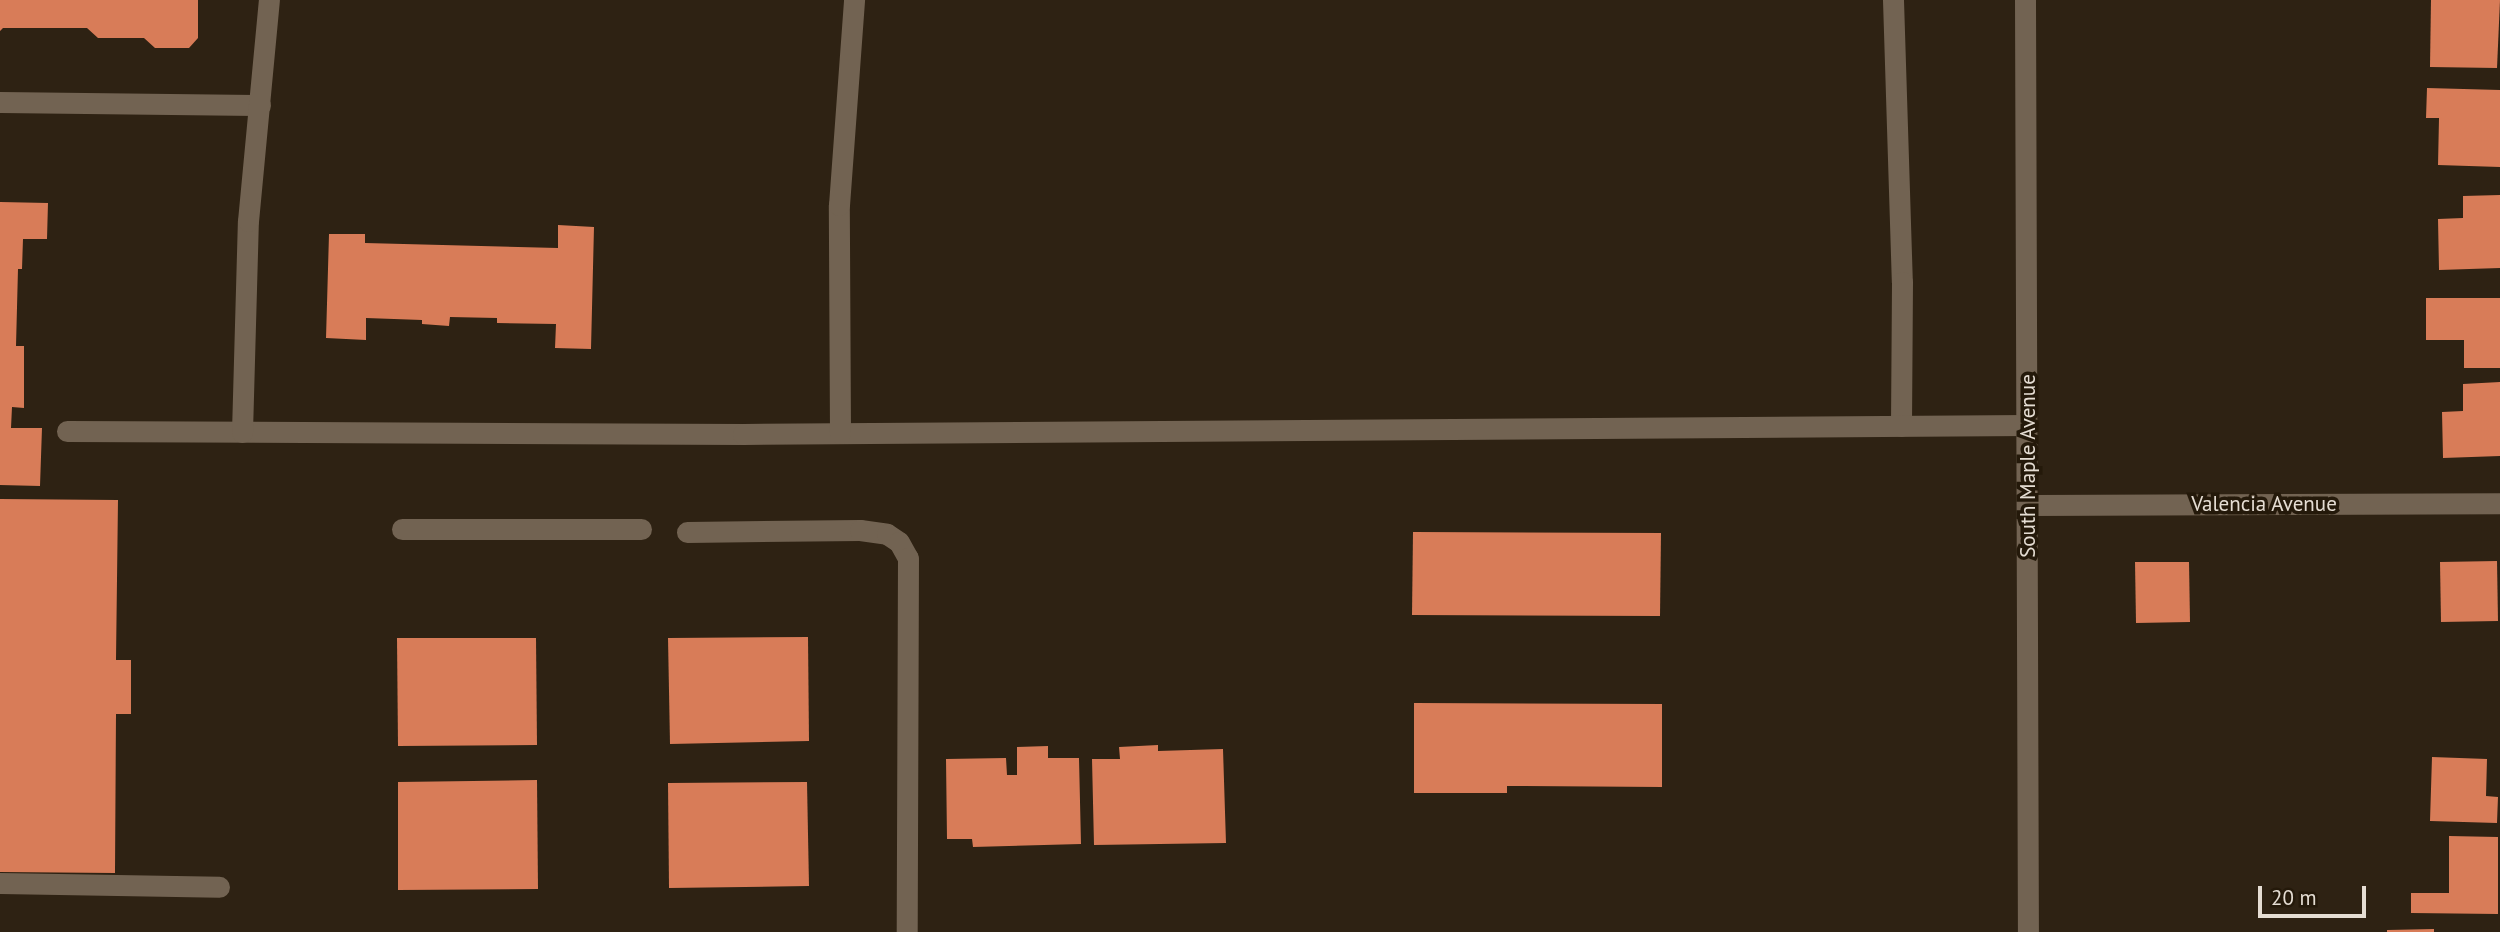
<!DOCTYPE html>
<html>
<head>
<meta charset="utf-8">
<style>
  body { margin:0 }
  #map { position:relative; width:2500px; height:932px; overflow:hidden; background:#2e2213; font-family:"PT Sans",sans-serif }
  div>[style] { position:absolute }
  .building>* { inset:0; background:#d87c58 }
  .minor>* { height:21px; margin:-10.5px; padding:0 10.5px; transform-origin:10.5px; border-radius:10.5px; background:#726352 }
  span { translate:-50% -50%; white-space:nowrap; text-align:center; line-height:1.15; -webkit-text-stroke:7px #24190a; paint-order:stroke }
  .street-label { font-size:21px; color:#e5ddd3 }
  .scale { position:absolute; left:2258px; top:886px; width:108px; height:32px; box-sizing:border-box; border:4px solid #e5ddd3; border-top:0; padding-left:9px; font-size:21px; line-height:24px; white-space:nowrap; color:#e5ddd3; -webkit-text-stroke:5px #24190a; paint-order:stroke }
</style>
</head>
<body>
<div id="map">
  <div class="building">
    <div style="clip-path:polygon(0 0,198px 0,198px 38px,189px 48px,155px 48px,144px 38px,98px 38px,87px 28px,3px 28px,0 31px)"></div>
    <div style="clip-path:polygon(2431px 0,2500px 0,2497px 68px,2430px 67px)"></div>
    <div style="clip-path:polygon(2427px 88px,2500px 90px,2500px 167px,2438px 165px,2439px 118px,2426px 118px)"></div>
    <div style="clip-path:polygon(2500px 195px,2500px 268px,2439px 270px,2438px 219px,2463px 218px,2463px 196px)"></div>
    <div style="clip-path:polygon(0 202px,48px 203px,47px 239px,23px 239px,22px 269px,18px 269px,16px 346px,24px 346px,24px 408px,12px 407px,11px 428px,42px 428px,40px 486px,0 485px)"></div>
    <div style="clip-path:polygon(558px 225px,594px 227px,591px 349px,555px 348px,556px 324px,497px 323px,497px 318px,450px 317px,449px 326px,422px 324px,422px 320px,366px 318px,366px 340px,326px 338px,329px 234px,365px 234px,365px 243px,558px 248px)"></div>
    <div style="clip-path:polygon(2426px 298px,2500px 298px,2500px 368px,2464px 368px,2464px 340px,2426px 340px)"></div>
    <div style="clip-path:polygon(2500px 382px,2500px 456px,2443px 458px,2442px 412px,2463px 411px,2463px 384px)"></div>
    <div style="clip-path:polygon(0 499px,118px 500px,116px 660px,131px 660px,131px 714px,116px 714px,115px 873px,0 872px)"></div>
    <div style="clip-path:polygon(1413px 532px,1661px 533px,1660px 616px,1412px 615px)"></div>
    <div style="clip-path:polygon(2497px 561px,2498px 621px,2441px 622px,2440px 562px)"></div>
    <div style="clip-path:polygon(2135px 562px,2189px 562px,2190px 622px,2136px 623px)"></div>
    <div style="clip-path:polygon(808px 637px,809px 741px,670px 744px,668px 638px)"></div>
    <div style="clip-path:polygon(397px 638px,536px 638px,537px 745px,398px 746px)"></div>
    <div style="clip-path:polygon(1414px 703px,1662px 704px,1662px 787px,1507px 786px,1507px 793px,1414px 793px)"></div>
    <div style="clip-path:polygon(1158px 745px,1158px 751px,1223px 749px,1226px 843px,1094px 845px,1092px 759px,1120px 759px,1119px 747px)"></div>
    <div style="clip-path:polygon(1048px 746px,1048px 758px,1079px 758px,1081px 844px,973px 847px,972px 839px,947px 839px,946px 759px,1006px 758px,1007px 775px,1017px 775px,1017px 747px)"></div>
    <div style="clip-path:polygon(2432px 757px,2487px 759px,2486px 796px,2498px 797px,2497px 823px,2430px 821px)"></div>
    <div style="clip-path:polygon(537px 780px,538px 889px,398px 890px,398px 782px)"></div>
    <div style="clip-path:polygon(807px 782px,809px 886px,669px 888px,668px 783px)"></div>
    <div style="clip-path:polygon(2449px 836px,2498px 837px,2498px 914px,2411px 913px,2411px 893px,2449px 893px)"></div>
    <div style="clip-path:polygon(2434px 929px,2434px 932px,2387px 932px,2387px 930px)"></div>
  </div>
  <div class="minor">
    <div style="left:1893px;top:0;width:282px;rotate:88.2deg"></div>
    <div style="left:1902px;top:282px;width:144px;rotate:90.4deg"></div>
    <div style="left:2025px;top:0;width:932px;rotate:89.82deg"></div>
    <div style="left:0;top:102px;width:260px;rotate:0.7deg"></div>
    <div style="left:67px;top:431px;width:676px;rotate:0.25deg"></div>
    <div style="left:743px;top:434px;width:1284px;rotate:-0.4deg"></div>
    <div style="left:242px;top:432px;width:211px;rotate:-88.4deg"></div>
    <div style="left:248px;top:221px;width:222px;rotate:-84.6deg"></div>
    <div style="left:840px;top:433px;width:228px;rotate:-90.3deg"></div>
    <div style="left:839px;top:205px;width:206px;rotate:-85.8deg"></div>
    <div style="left:2028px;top:505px;width:472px;rotate:-0.2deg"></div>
    <div style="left:402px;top:529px;width:239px"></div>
    <div style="left:687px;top:532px;width:173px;rotate:-0.7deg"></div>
    <div style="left:860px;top:530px;width:27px;rotate:8deg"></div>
    <div style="left:887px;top:534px;width:14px;rotate:34deg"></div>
    <div style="left:899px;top:542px;width:18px;rotate:61deg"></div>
    <div style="left:908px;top:558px;width:374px;rotate:90.2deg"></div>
    <div style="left:0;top:883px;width:219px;rotate:1deg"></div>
  </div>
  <div class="street-label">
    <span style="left:2028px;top:466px;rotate:-90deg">South Maple Avenue</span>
    <span style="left:2264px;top:504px">Valencia Avenue</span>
  </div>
  <div class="scale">20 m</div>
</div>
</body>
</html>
